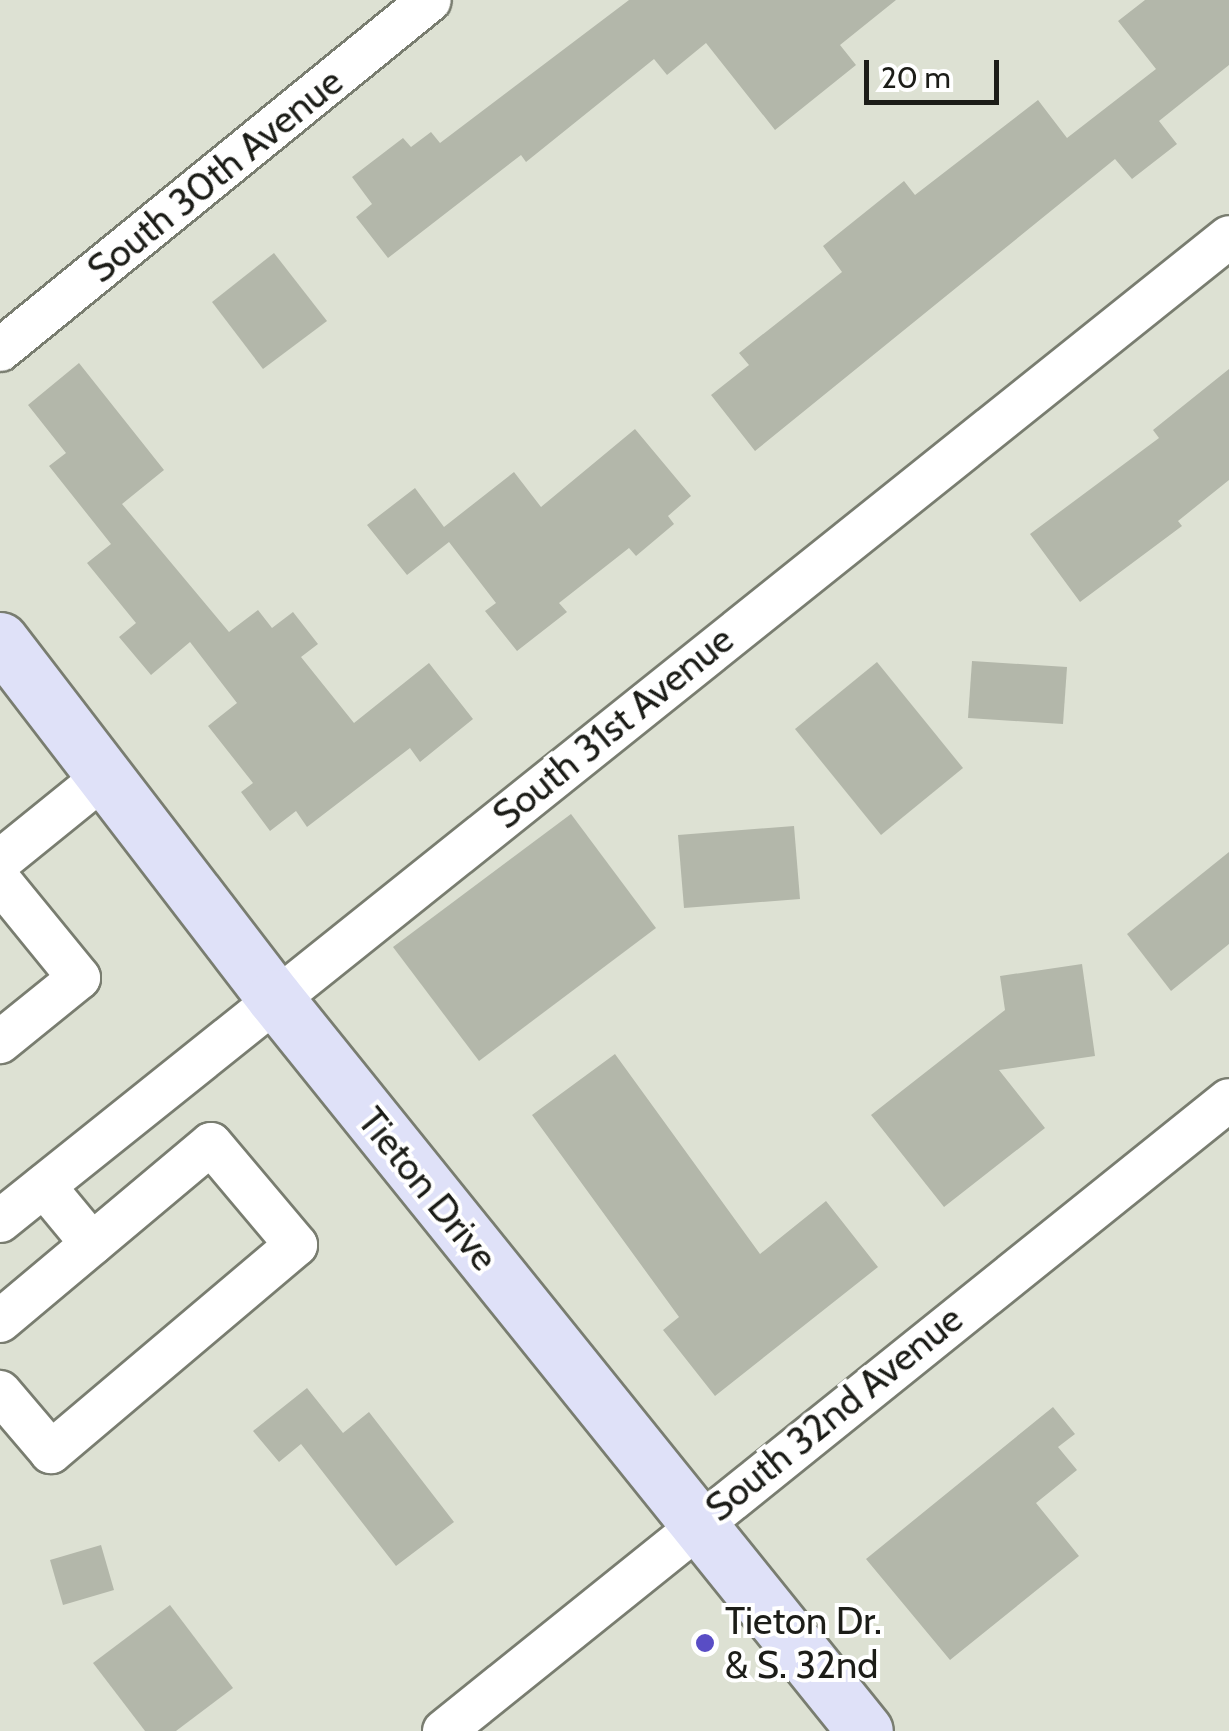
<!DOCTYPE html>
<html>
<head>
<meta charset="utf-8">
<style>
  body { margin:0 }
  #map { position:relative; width:1229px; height:1731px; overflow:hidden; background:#dde1d3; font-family:Cabin,sans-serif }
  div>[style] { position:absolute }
  .building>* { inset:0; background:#b3b7aa }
  .roads { filter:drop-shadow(2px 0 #797d70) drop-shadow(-2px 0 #797d70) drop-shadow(0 2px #797d70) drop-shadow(0 -2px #797d70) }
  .minor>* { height:42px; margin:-21px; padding:0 21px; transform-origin:21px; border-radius:21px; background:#fff }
  .major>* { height:55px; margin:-27.5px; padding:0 27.5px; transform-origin:27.5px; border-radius:27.5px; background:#dfe1f8 }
  .dots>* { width:28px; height:28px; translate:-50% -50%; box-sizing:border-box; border:5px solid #fff; border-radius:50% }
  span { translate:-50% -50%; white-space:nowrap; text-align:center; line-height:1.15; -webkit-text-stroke:8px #fff; paint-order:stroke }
  .street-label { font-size:38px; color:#1c1d18 }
  .poi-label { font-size:38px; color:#1c1d18 }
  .left { translate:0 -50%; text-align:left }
  .scale { position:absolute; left:864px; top:60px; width:135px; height:45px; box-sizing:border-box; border:5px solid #1c1d18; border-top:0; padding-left:12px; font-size:30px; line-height:35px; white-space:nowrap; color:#1c1d18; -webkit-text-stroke:8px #fff; paint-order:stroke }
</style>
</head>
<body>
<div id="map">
  <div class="building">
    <div style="clip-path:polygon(629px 0,896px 0,840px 45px,856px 65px,775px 130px,706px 43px,667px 75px,654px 59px,526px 162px,521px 155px,388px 258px,356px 217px,372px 204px,352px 177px,403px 138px,411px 147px,431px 132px,440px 143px)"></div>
    <div style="clip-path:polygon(1145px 0,1229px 0,1229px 65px,1159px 121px,1177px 144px,1132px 179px,1115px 159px,755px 451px,711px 395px,749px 365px,739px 353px,842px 272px,823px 246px,904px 181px,915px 195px,1038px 100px,1067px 138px,1156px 69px,1118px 21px)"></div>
    <div style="clip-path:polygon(274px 253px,327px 321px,263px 369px,212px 302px)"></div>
    <div style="clip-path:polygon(79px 363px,164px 470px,122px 504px,229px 632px,258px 610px,272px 628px,293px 612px,318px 644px,301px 657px,354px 723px,429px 663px,473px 719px,420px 762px,410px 748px,307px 827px,296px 811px,270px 831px,241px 792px,253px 783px,208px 726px,237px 703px,190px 642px,151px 675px,119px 637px,136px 623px,87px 563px,111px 544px,49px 466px,66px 453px,28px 405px)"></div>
    <div style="clip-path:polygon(1229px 369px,1229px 480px,1178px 521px,1182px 526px,1080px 602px,1030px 534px,1159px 438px,1153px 430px)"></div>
    <div style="clip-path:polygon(635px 429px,691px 496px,668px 516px,674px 524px,636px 556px,629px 548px,559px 603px,567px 612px,517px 651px,485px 611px,496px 603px,449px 542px,407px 575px,367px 525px,415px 488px,444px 527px,514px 472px,541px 507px)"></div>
    <div style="clip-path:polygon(972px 661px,1067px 667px,1063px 724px,968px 718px)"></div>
    <div style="clip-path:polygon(877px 662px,963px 768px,881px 835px,795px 729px)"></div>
    <div style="clip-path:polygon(571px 814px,656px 928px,479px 1061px,393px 947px)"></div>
    <div style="clip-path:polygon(794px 826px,800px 899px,684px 908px,678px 835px)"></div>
    <div style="clip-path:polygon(1229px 852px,1229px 944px,1171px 991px,1127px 934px)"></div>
    <div style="clip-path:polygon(1082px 964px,1095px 1056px,999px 1070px,1045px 1128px,944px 1207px,871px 1115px,1005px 1010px,1000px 976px)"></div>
    <div style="clip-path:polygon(615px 1054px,760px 1254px,826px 1201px,878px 1267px,715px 1396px,663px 1330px,679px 1317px,532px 1115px)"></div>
    <div style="clip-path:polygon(307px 1388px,343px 1433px,369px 1412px,454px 1522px,396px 1566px,301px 1444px,279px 1462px,253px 1431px)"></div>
    <div style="clip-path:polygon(1053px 1407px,1075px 1434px,1058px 1447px,1077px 1470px,1036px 1503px,1079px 1556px,950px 1660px,866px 1559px)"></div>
    <div style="clip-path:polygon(101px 1545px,114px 1590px,63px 1605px,50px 1560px)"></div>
    <div style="clip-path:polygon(170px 1605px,233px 1688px,176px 1731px,145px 1731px,93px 1663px)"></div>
  </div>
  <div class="roads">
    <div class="minor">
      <div style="left:0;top:350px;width:554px;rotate:-39.14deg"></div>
      <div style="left:0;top:861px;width:135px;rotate:-39deg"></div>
      <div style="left:0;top:881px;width:125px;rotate:50.8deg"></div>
      <div style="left:79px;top:978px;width:102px;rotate:141deg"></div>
      <div style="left:44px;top:1186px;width:75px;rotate:50.4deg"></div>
      <div style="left:0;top:1221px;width:1574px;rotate:-38.68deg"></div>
      <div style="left:0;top:1321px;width:275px;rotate:-40deg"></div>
      <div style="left:211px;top:1144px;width:132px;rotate:49.9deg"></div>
      <div style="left:296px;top:1245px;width:321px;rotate:139.8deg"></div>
      <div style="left:51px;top:1452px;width:79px;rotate:-130.4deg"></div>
      <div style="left:444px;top:1731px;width:1007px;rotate:-38.79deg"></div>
    </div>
    <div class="major">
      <div style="left:0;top:640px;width:450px;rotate:52.5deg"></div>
      <div style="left:274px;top:997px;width:942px;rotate:51.16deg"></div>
    </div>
  </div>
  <div class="dots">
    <div style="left:705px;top:1643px;background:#594dc5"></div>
  </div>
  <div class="street-label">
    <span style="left:215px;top:175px;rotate:-39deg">South 30th Avenue</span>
    <span style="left:613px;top:727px;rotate:-39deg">South 31st Avenue</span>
    <span style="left:428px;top:1189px;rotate:51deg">Tieton Drive</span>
    <span style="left:834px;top:1413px;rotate:-39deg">South 32nd Avenue</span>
  </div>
  <div class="poi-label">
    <span class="left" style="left:725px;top:1643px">Tieton Dr.<br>&amp; S. 32nd</span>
  </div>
  <div class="scale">20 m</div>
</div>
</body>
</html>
